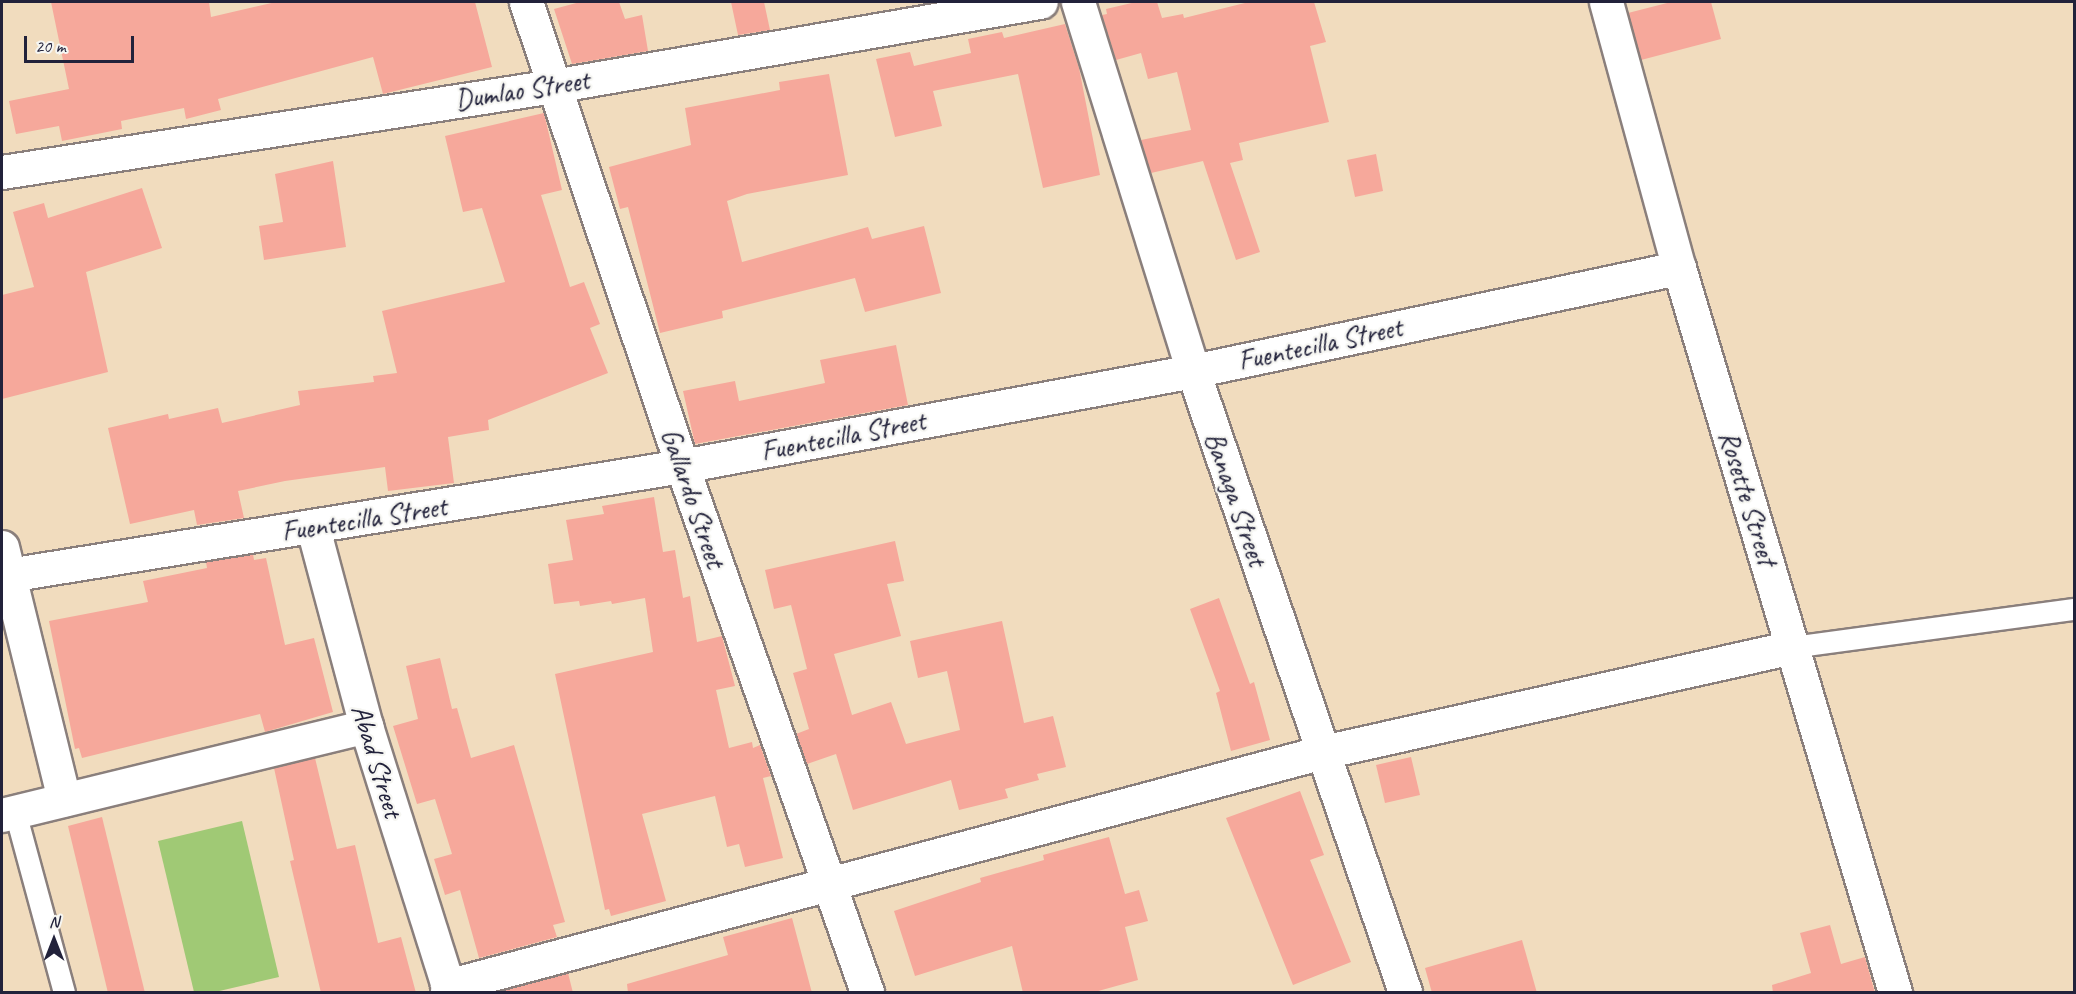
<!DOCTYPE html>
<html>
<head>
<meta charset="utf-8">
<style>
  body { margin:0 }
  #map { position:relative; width:2076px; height:994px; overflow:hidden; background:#f1dcbe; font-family:Caveat,sans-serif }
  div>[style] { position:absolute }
  .green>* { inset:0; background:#a0c975 }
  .building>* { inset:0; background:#f6a89b }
  .roads { filter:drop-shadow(2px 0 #8a7f7c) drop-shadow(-2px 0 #8a7f7c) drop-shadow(0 2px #8a7f7c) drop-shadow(0 -2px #8a7f7c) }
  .lane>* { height:21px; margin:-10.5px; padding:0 10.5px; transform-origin:10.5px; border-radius:10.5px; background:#fff }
  .street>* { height:33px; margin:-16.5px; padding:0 16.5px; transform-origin:16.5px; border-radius:16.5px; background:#fff }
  span { translate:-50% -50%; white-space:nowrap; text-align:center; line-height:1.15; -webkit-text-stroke:4.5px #f6f6f2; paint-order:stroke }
  .street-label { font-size:28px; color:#22223b }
  .frame { position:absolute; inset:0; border:3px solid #22223b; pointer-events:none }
  .north { position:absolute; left:24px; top:910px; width:60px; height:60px; -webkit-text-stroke:4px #f6f6f2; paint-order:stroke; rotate:0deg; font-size:16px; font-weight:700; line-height:24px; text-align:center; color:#22223b }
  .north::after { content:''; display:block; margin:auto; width:21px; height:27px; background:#22223b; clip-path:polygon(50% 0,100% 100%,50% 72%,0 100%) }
  .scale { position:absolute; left:24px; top:36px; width:110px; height:27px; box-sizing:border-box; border:3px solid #22223b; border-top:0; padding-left:8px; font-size:18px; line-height:21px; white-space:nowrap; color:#22223b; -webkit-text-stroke:4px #f6f6f2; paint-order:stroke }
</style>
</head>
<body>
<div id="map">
  <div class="green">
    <div style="clip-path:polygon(242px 821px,279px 977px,215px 992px,194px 992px,158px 841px)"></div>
  </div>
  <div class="building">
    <div style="clip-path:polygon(51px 2px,209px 2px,211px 17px,276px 2px,475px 2px,492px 67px,383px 94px,373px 57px,218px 99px,221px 110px,186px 119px,184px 108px,121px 121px,122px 129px,62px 141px,59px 126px,16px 134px,9px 101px,69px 89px)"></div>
    <div style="clip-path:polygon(580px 2px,619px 2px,625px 19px,642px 15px,648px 51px,572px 64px,554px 9px)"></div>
    <div style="clip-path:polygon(731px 2px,764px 2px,770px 30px,738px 35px)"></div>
    <div style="clip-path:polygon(1136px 2px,1157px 2px,1162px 18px,1183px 14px,1184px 18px,1249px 2px,1314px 2px,1326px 42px,1310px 46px,1329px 122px,1239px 143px,1243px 160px,1230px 163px,1260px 252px,1236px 260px,1203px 161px,1151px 173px,1141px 140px,1191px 130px,1177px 72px,1148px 79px,1141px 53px,1116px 60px,1102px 15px,1107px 14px,1106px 9px)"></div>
    <div style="clip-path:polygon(1671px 2px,1711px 2px,1721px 39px,1641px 60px,1628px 13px)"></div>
    <div style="clip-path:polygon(1065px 24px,1079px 68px,1100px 175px,1043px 188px,1018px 74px,933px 91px,942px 126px,895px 137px,876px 59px,910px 52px,914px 66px,971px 53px,968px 39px,1002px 32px,1004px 38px)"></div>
    <div style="clip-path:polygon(829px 74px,848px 175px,747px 194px,727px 201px,742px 262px,868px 227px,872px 239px,924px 226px,941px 293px,865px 312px,855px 278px,722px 311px,723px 318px,660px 333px,628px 207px,620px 209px,609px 167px,691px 145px,685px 108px,780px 90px,779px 82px)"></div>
    <div style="clip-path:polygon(544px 113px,562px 190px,541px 195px,570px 287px,584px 282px,600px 324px,590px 328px,608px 373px,488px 420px,489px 430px,448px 437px,454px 483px,388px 491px,385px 467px,285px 481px,238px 491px,244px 518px,197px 525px,194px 510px,130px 524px,108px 428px,168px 414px,169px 419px,218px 408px,222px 423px,300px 405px,298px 391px,374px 382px,373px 376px,397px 373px,382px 311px,505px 282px,482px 208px,463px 212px,445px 136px)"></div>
    <div style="clip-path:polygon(1376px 154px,1383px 191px,1355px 197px,1347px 160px)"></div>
    <div style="clip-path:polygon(333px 161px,346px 247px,264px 260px,259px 226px,283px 222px,275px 174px)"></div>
    <div style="clip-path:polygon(142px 188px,162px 248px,86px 272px,108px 372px,2px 399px,2px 295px,34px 287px,13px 212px,44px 203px,48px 218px)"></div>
    <div style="clip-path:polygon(896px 345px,908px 405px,695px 444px,683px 391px,735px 381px,739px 401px,825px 383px,820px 360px)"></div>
    <div style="clip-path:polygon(654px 497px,663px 552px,675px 550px,683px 598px,690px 596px,697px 642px,722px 636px,735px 686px,716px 690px,729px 748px,752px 742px,753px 748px,760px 745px,771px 776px,763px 778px,783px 858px,745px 867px,739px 844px,727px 847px,715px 796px,642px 814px,666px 901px,611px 916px,609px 909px,605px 910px,555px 674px,653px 652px,645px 598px,612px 604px,611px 601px,580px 606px,579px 601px,554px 604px,548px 564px,573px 560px,566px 520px,604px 514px,602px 506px)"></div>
    <div style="clip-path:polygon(895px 541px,904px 581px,887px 584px,901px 636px,834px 654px,852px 715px,891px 702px,906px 744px,960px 730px,947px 671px,918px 678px,910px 641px,1002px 621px,1024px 723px,1053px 716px,1066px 767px,1037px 774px,1039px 780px,1005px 789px,1008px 798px,959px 810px,951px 780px,853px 810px,836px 754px,807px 764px,796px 734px,809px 729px,793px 673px,807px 669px,791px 605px,774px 609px,765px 570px)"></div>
    <div style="clip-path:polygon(253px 554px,254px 560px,266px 558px,285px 645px,314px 638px,333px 712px,265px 732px,260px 714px,82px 758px,79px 748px,75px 749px,49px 621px,148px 602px,143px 581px,207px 568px,206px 562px)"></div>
    <div style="clip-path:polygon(1219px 598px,1250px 684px,1254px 682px,1270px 740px,1231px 751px,1216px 693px,1220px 691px,1190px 609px)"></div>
    <div style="clip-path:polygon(440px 658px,452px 709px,457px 708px,471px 758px,514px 745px,565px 922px,553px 925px,557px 937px,479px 958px,460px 890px,445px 895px,434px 859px,452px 854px,435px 799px,417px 804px,393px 726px,418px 719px,406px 666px)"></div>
    <div style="clip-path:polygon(1411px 757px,1420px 795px,1385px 803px,1376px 765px)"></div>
    <div style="clip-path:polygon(315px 758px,337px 849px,355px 845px,378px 943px,401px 937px,416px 993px,321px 993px,290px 861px,294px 860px,274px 768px)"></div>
    <div style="clip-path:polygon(1300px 791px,1324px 855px,1310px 860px,1351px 962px,1293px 985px,1226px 818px)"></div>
    <div style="clip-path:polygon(102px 817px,145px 993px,108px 993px,68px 826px)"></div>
    <div style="clip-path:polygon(1109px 837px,1125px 894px,1139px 890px,1148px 921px,1125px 927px,1138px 980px,1091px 993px,1023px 993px,1012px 946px,915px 976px,894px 911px,981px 882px,980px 878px,1044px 860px,1043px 855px)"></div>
    <div style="clip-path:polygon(792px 918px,812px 993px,628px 993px,627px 984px,728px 955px,723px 937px)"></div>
    <div style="clip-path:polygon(1830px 925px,1841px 964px,1865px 957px,1875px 993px,1773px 993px,1772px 985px,1811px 973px,1800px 933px)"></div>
    <div style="clip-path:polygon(1522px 940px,1537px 993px,1432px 993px,1425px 968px)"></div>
    <div style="clip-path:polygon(568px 973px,573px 993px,495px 993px)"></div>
  </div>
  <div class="roads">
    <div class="lane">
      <div style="left:1792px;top:647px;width:285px;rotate:-7.7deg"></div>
      <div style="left:15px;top:812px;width:187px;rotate:74.8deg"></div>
    </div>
    <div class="street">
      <div style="left:526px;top:2px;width:490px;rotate:71.4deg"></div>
      <div style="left:682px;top:466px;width:558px;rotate:70.62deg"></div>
      <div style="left:1078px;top:2px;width:387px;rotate:72.7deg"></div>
      <div style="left:1193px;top:371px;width:656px;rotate:71.15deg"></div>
      <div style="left:1606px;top:2px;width:276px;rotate:74.7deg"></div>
      <div style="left:1679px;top:268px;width:756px;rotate:73.39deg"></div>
      <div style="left:2px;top:172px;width:558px;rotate:-8.87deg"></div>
      <div style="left:553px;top:86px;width:495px;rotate:-9.8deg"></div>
      <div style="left:313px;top:528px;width:205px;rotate:75deg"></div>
      <div style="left:366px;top:726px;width:279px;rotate:72.5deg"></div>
      <div style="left:2px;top:547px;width:260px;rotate:76.2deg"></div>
      <div style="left:2px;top:576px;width:689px;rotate:-9.19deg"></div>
      <div style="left:682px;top:466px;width:520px;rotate:-10.53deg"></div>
      <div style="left:1193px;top:371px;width:497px;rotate:-12deg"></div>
      <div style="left:2px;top:815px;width:375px;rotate:-13.7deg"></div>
      <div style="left:447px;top:986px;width:907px;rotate:-14.96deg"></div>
      <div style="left:1323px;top:752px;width:481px;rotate:-12.6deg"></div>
    </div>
  </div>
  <div class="street-label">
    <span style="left:522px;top:90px;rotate:-9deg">Dumlao Street</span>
    <span style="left:1320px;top:344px;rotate:-12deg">Fuentecilla Street</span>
    <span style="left:843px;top:436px;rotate:-11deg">Fuentecilla Street</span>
    <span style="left:693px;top:498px;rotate:71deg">Gallardo Street</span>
    <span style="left:1748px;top:498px;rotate:73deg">Rosette Street</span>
    <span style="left:1236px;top:499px;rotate:71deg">Banaga Street</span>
    <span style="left:364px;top:519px;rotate:-9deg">Fuentecilla Street</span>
    <span style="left:377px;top:761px;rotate:73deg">Abad Street</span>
  </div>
  <div class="frame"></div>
  <div class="north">N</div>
  <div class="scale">20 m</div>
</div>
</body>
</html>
